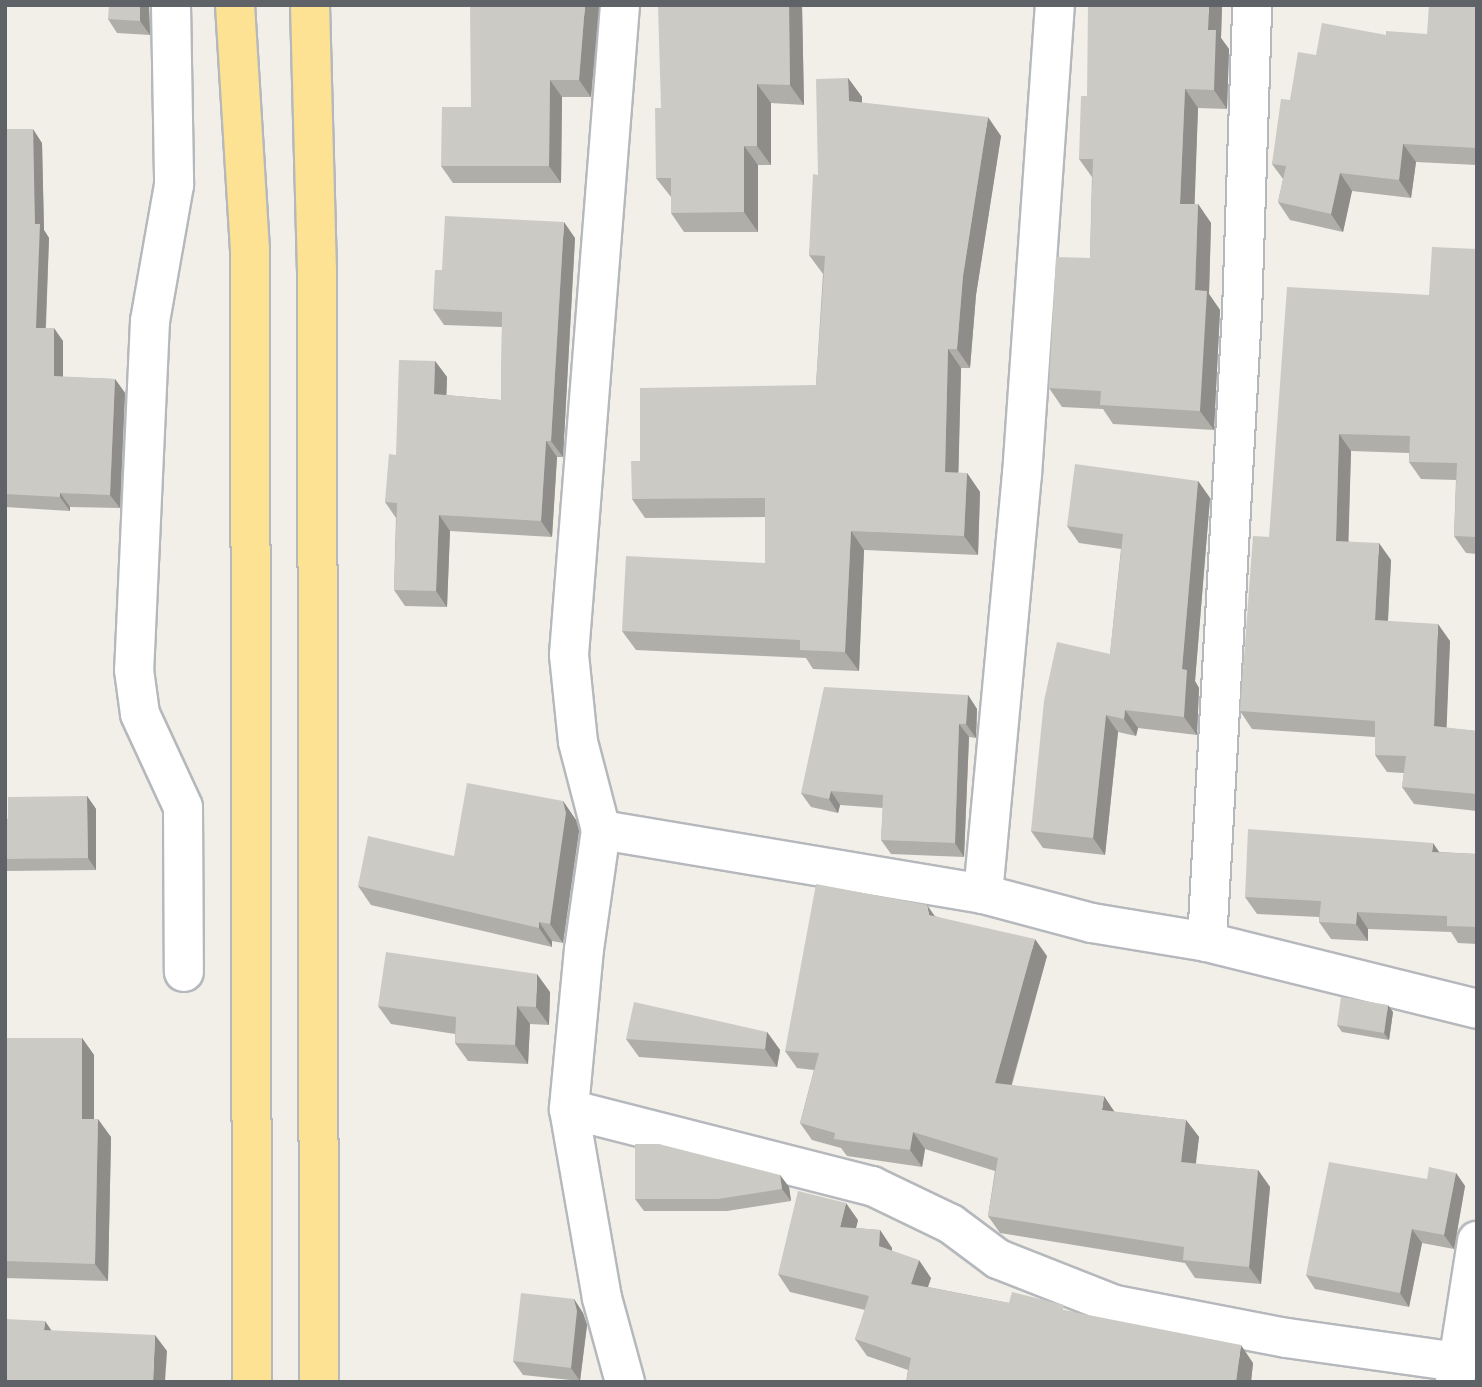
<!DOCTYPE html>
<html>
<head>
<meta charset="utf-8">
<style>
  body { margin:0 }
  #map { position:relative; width:1482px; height:1387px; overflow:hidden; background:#f1efe8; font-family:"DM Sans",sans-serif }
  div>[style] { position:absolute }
  .roads { filter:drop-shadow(2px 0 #b5b8bc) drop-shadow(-2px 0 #b5b8bc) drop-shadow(0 2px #b5b8bc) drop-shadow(0 -2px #b5b8bc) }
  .minor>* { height:38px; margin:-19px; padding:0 19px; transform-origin:19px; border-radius:19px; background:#fff }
  .highway>* { height:38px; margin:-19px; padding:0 19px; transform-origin:19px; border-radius:19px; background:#fde293 }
  .wall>* { inset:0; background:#afaea9 }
  .shaded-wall>* { inset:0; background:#8f8d8a }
  .building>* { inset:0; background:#cccac5 }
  span { translate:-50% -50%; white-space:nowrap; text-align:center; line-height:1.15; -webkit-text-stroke:7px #fff; paint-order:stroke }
  .frame { position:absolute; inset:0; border:7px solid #5f6368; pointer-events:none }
</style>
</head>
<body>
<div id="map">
  <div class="roads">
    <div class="minor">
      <div style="left:171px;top:5px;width:180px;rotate:89deg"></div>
      <div style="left:174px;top:185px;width:138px;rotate:100deg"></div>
      <div style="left:150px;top:321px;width:349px;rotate:92.6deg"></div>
      <div style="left:134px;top:670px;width:44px;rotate:82.2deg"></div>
      <div style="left:140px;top:714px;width:102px;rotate:65.2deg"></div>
      <div style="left:183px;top:807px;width:165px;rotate:89.7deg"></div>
      <div style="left:620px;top:5px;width:652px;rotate:94.49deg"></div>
      <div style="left:569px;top:655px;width:87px;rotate:84.1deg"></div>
      <div style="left:578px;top:742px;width:91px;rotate:75.4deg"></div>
      <div style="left:601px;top:830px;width:120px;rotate:98.1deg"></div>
      <div style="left:584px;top:949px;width:161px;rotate:95.4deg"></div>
      <div style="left:569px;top:1109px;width:192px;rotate:80.1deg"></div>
      <div style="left:602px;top:1298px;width:87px;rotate:74.7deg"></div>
      <div style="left:601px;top:830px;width:387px;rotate:9.5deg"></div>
      <div style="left:983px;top:894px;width:113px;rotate:14.9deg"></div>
      <div style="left:1092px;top:923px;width:117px;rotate:9.4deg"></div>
      <div style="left:1207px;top:942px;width:278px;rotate:13.9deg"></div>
      <div style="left:983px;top:894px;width:421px;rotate:-84.7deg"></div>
      <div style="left:1022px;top:475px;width:471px;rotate:-86deg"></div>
      <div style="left:1207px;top:942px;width:630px;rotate:-86.82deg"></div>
      <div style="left:1242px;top:313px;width:308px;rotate:-88.1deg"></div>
      <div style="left:569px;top:1109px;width:313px;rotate:14.3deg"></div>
      <div style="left:872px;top:1186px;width:88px;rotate:25.7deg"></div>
      <div style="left:951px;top:1224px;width:59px;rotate:36.7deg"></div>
      <div style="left:998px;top:1259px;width:126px;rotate:21.5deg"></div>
      <div style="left:1115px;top:1305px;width:175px;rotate:10.9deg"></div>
      <div style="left:1287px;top:1338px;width:173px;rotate:8deg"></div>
      <div style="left:1455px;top:1382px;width:143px;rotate:-81.1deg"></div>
    </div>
    <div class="highway">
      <div style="left:235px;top:5px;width:245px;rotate:86.5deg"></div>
      <div style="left:250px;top:250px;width:1132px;rotate:89.9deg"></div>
      <div style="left:310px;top:5px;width:265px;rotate:88.5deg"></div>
      <div style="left:317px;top:270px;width:1112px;rotate:89.9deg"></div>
    </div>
  </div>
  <div class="wall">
    <div style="clip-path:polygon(149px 5px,150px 35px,117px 33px,108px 19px)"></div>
    <div style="clip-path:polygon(599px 5px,591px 97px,562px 97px,561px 183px,453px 183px,441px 166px,471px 107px)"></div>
    <div style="clip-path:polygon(802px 5px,804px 105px,771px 103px,771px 165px,758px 165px,758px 232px,684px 232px,671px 213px,671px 197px,656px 178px,661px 108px)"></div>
    <div style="clip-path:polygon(1222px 5px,1221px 38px,1229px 49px,1227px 109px,1198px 108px,1194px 204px,1198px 204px,1211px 223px,1209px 294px,1220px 310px,1214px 430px,1113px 424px,1103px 409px,1062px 407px,1049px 388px,1090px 258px,1092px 177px,1079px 159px,1087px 96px)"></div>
    <div style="clip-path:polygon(1477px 5px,1477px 165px,1416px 162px,1411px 198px,1352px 191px,1343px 232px,1290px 220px,1278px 202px,1283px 179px,1272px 164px,1290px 100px,1316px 55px,1386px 35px,1427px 34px)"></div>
    <div style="clip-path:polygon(848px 78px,862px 97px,862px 103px,1001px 136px,976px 295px,970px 368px,961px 368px,958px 473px,967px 473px,980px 492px,978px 555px,864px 550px,859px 671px,813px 669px,806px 658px,636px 650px,622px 631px,765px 563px,765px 517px,645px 518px,632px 499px,640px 461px,816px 385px,823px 274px,809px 255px,818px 175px)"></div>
    <div style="clip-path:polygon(5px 129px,42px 143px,44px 230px,49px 238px,46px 328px,63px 341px,63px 377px,115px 379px,125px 393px,120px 508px,70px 507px,70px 511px,5px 507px)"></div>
    <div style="clip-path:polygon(575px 238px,563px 457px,557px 457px,552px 537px,450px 531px,447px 607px,405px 606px,394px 590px,396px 518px,385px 502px,396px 455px,435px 361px,447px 377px,446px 395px,501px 400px,502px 327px,444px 325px,433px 309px,442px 270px)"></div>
    <div style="clip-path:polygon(1477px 249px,1477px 554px,1466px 553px,1454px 536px,1456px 480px,1421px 479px,1409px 462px,1409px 453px,1351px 451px,1348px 541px,1391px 560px,1388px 621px,1450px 641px,1446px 728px,1477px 731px,1477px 811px,1414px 804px,1402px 787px,1404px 773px,1387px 772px,1375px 755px,1375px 737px,1252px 729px,1240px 711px,1269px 537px,1429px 295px)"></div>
    <div style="clip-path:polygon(1198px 481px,1210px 498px,1195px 681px,1199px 688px,1197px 735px,1138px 728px,1136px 736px,1118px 732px,1105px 855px,1043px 848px,1031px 831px,1110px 654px,1121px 549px,1079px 543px,1067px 526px)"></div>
    <div style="clip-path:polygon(968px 695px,977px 709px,976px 738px,969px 737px,964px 857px,891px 854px,881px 840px,883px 808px,840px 805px,838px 813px,811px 807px,801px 793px)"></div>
    <div style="clip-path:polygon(87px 796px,96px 809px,96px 870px,5px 871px,5px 820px)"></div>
    <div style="clip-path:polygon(563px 801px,576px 820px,579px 831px,563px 943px,552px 941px,552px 947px,371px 905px,358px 886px,454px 856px)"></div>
    <div style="clip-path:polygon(1439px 852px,1477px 854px,1477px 944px,1458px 943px,1451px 932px,1368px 929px,1368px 941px,1331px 939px,1319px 922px,1319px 917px,1257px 914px,1245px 897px)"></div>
    <div style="clip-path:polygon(935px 916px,1047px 956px,1012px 1085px,1115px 1112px,1186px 1120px,1199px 1137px,1195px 1164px,1258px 1170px,1270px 1187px,1261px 1284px,1195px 1278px,1185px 1263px,1000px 1233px,988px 1216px,995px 1171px,925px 1149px,922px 1167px,847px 1156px,841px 1148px,812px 1140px,800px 1123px,814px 1070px,797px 1068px,785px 1051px)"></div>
    <div style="clip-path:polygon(550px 992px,549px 1025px,530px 1024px,528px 1064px,468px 1061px,455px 1043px,455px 1034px,391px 1024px,378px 1006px)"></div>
    <div style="clip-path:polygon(1393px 1012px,1389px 1040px,1342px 1032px,1337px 1025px)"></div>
    <div style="clip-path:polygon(767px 1032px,780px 1050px,777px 1067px,639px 1057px,626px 1039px)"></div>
    <div style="clip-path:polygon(5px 1038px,82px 1038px,94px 1055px,94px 1119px,111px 1137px,108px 1281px,5px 1278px)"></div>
    <div style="clip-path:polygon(1456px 1173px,1465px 1186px,1454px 1249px,1422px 1243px,1409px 1307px,1315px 1289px,1306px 1275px,1427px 1179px)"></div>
    <div style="clip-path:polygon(780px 1175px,789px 1187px,791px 1201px,727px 1211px,644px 1211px,635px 1199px)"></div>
    <div style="clip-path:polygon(858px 1220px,856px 1228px,880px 1230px,892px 1248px,892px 1251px,931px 1278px,928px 1287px,1009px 1303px,1069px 1311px,1253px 1363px,1251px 1382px,906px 1382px,908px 1370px,867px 1356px,855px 1339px,865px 1310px,790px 1292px,778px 1274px)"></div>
    <div style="clip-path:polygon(574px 1299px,583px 1313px,587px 1325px,580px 1381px,523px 1375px,513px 1361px)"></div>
  </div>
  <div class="shaded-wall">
    <div style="clip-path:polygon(140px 5px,149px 5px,150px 35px,140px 21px)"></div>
    <div style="clip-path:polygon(585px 5px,599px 5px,591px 97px,579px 80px)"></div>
    <div style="clip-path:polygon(789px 5px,802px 5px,804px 105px,790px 85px)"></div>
    <div style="clip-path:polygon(1209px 5px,1222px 5px,1221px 38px,1229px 49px,1227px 109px,1214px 90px,1208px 30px)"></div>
    <div style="clip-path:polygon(848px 78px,862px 97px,862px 120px,849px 101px)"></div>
    <div style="clip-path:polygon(550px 80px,562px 97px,561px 183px,549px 166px)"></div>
    <div style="clip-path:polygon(757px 84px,771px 103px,771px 165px,757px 146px)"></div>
    <div style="clip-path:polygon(1185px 89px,1198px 108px,1194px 222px,1180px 204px)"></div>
    <div style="clip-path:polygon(988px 117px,1001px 136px,976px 295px,970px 368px,957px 349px,963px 276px)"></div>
    <div style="clip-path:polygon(33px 129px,42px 143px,44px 230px,49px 238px,45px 341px,36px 328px)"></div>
    <div style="clip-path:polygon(1403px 144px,1416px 162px,1411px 198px,1399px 180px)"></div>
    <div style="clip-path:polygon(744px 146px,758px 165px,758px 232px,744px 212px)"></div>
    <div style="clip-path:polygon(1340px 173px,1352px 191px,1343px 232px,1331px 214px)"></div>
    <div style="clip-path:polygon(1198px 204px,1211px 223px,1209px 294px,1220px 310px,1214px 430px,1200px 411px,1195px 290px)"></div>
    <div style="clip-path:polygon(564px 222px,575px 238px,563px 457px,551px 441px)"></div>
    <div style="clip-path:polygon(54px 328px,63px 341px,63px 390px,54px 376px)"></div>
    <div style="clip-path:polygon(948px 349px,961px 368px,958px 491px,945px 472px)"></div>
    <div style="clip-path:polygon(435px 361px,447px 377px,446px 410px,434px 394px)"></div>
    <div style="clip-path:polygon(115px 379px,125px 393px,120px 508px,110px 495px)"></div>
    <div style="clip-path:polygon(1339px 434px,1351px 451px,1348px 558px,1336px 541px)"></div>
    <div style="clip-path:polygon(546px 441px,557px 457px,552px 537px,541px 521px)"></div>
    <div style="clip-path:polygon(967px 473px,980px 492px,978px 555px,964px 536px)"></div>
    <div style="clip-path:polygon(1198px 481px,1210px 498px,1195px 681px,1199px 688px,1197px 735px,1184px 717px,1182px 669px)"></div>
    <div style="clip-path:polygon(60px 493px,70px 507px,70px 511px,60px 497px)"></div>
    <div style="clip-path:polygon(439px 515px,450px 531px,447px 607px,436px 591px)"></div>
    <div style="clip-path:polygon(851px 531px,864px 550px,859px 671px,845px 652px)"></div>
    <div style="clip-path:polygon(1379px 543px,1391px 560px,1387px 637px,1375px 620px)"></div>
    <div style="clip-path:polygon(1438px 624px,1450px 641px,1446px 743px,1434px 726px)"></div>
    <div style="clip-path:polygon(968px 695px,977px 709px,976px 738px,966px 724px)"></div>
    <div style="clip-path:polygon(1125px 710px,1138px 728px,1136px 736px,1124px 719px)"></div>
    <div style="clip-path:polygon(1106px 715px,1118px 732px,1105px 855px,1093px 838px)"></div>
    <div style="clip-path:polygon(959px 724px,969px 737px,964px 857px,955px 843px)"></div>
    <div style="clip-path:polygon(831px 791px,840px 805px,838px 813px,829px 799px)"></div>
    <div style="clip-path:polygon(87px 796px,96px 809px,96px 870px,88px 858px)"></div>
    <div style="clip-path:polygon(563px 801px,576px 820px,579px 831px,563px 943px,550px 924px)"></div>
    <div style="clip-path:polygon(1433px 843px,1444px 859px,1432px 852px)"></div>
    <div style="clip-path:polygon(927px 905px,939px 922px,929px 915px)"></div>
    <div style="clip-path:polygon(1357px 912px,1368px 929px,1368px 941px,1356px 924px)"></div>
    <div style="clip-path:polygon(539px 922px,552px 941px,552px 947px,539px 928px)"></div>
    <div style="clip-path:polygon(1035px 939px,1047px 956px,1007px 1100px,995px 1083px)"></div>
    <div style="clip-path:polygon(537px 974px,550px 992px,549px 1025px,536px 1007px)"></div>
    <div style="clip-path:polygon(1388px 1005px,1393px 1012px,1389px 1040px,1384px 1033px)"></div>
    <div style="clip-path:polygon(517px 1006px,530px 1024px,528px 1064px,515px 1045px)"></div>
    <div style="clip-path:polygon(767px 1032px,780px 1050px,777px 1067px,765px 1049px)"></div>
    <div style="clip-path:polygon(82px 1038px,94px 1055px,94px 1137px,82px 1119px)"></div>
    <div style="clip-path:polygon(1104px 1096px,1116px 1114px,1102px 1110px)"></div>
    <div style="clip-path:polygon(98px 1119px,111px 1137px,108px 1281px,95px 1264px)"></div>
    <div style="clip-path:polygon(1186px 1120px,1199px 1137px,1194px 1180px,1181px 1162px)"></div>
    <div style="clip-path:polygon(913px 1132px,925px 1149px,922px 1167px,910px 1150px)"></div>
    <div style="clip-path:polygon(1258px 1170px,1270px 1187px,1261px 1284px,1249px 1267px)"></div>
    <div style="clip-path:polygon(1456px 1173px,1465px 1186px,1454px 1249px,1444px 1235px)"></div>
    <div style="clip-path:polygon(780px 1175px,789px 1187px,791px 1201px,782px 1189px)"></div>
    <div style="clip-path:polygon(846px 1203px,858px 1220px,852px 1244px,840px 1227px)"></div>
    <div style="clip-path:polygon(1412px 1229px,1422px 1243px,1409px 1307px,1400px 1293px)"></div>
    <div style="clip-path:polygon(880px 1230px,892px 1248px,891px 1264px,879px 1246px)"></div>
    <div style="clip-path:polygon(919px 1260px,931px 1278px,923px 1301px,911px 1284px)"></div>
    <div style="clip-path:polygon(574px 1299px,583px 1313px,587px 1325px,580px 1381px,571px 1368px)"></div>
    <div style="clip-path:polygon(45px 1321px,56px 1337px,44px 1330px)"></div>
    <div style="clip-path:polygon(155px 1335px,167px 1351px,165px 1382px,153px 1382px)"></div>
    <div style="clip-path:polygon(1241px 1345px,1253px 1363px,1251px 1382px,1236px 1382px)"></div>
  </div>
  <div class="building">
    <div style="clip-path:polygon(109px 5px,140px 5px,140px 21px,108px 19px)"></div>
    <div style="clip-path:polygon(470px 5px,585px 5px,579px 80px,550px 80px,549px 166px,441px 166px,442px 107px,471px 107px)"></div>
    <div style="clip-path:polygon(658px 5px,789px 5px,790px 85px,757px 84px,757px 146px,744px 146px,744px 212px,671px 213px,671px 178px,656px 178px,655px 108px,661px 108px)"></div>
    <div style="clip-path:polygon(1088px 5px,1209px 5px,1208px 30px,1216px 30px,1214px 90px,1185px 89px,1180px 204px,1198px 204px,1195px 290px,1207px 291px,1200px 411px,1100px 405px,1101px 391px,1049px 388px,1056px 257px,1090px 258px,1093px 159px,1079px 159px,1081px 96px,1087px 96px)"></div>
    <div style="clip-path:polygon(1429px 5px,1477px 5px,1477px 148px,1403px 144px,1399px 180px,1340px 173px,1331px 214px,1278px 202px,1286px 166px,1272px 164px,1281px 99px,1290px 100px,1298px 52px,1316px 55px,1322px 23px,1386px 35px,1386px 31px,1427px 34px)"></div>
    <div style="clip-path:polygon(848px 78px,849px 101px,988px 117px,963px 276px,957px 349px,948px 349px,945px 472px,967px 473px,964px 536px,851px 531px,845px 652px,800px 650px,800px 640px,622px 631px,626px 556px,765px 563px,765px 498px,632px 499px,631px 461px,640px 461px,640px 388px,816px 385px,825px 256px,809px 255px,813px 174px,818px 175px,816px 79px)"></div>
    <div style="clip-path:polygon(5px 129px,33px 129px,35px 224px,40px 224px,36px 328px,54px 328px,54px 376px,115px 379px,110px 495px,60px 493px,60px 497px,5px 494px)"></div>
    <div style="clip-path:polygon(445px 216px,564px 222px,551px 441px,546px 441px,541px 521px,439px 515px,436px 591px,394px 590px,397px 503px,385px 502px,389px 454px,396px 455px,399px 360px,435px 361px,434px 394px,501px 400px,502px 312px,433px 309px,435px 270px,442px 270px)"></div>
    <div style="clip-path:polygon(1432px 247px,1477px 249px,1477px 537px,1454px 536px,1457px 463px,1409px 462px,1410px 436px,1339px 434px,1336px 541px,1379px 543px,1375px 620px,1438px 624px,1434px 726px,1477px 731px,1477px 794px,1402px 787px,1406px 756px,1375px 755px,1375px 721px,1240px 711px,1253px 536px,1269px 537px,1287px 287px,1429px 295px)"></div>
    <div style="clip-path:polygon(1075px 464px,1198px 481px,1182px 669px,1187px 670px,1184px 717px,1125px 710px,1124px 719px,1106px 715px,1093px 838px,1031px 831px,1044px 701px,1057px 642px,1110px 654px,1123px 534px,1067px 526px)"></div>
    <div style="clip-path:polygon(824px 687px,968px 695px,966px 724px,959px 724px,955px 843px,881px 840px,883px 795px,831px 791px,829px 799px,801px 793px)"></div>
    <div style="clip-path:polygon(467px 783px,563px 801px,566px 813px,550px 924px,539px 922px,539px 928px,358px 886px,368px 836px,454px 856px)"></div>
    <div style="clip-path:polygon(87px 796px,88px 858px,5px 859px,5px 820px,8px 820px,8px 797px)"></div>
    <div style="clip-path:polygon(1248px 829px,1433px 843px,1432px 852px,1477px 854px,1477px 927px,1447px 926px,1447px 916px,1357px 912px,1356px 924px,1319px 922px,1321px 901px,1245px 897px)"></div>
    <div style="clip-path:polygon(816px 884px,927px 905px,929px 915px,1035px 939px,995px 1083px,1104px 1096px,1102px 1110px,1186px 1120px,1181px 1162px,1258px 1170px,1249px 1267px,1183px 1260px,1184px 1247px,988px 1216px,998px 1158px,913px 1132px,910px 1150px,834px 1139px,835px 1133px,800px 1123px,819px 1053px,785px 1051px)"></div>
    <div style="clip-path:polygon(386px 952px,537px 974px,536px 1007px,517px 1006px,515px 1045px,455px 1043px,456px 1017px,378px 1006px)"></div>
    <div style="clip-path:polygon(1341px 997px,1388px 1005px,1384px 1033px,1337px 1025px)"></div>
    <div style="clip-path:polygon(634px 1002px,767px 1032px,765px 1049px,626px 1039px)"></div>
    <div style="clip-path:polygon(5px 1038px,82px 1038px,82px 1119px,98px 1119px,95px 1264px,5px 1261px)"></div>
    <div style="clip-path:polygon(635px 1144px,659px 1144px,780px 1175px,782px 1189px,718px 1199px,635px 1199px)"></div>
    <div style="clip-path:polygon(1329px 1162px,1427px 1179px,1429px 1167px,1456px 1173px,1444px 1235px,1412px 1229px,1400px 1293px,1306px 1275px)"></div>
    <div style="clip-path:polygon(798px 1191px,846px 1203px,840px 1227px,880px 1230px,879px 1246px,919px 1260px,911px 1284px,1009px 1303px,1012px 1292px,1064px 1305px,1063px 1310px,1241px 1345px,1236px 1382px,906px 1382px,911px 1358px,855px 1339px,869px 1296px,778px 1274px)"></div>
    <div style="clip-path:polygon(521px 1293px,574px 1299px,577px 1311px,571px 1368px,513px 1361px)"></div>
    <div style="clip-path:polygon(5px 1319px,45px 1321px,44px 1330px,155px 1335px,153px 1382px,5px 1382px)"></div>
  </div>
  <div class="frame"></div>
</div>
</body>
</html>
